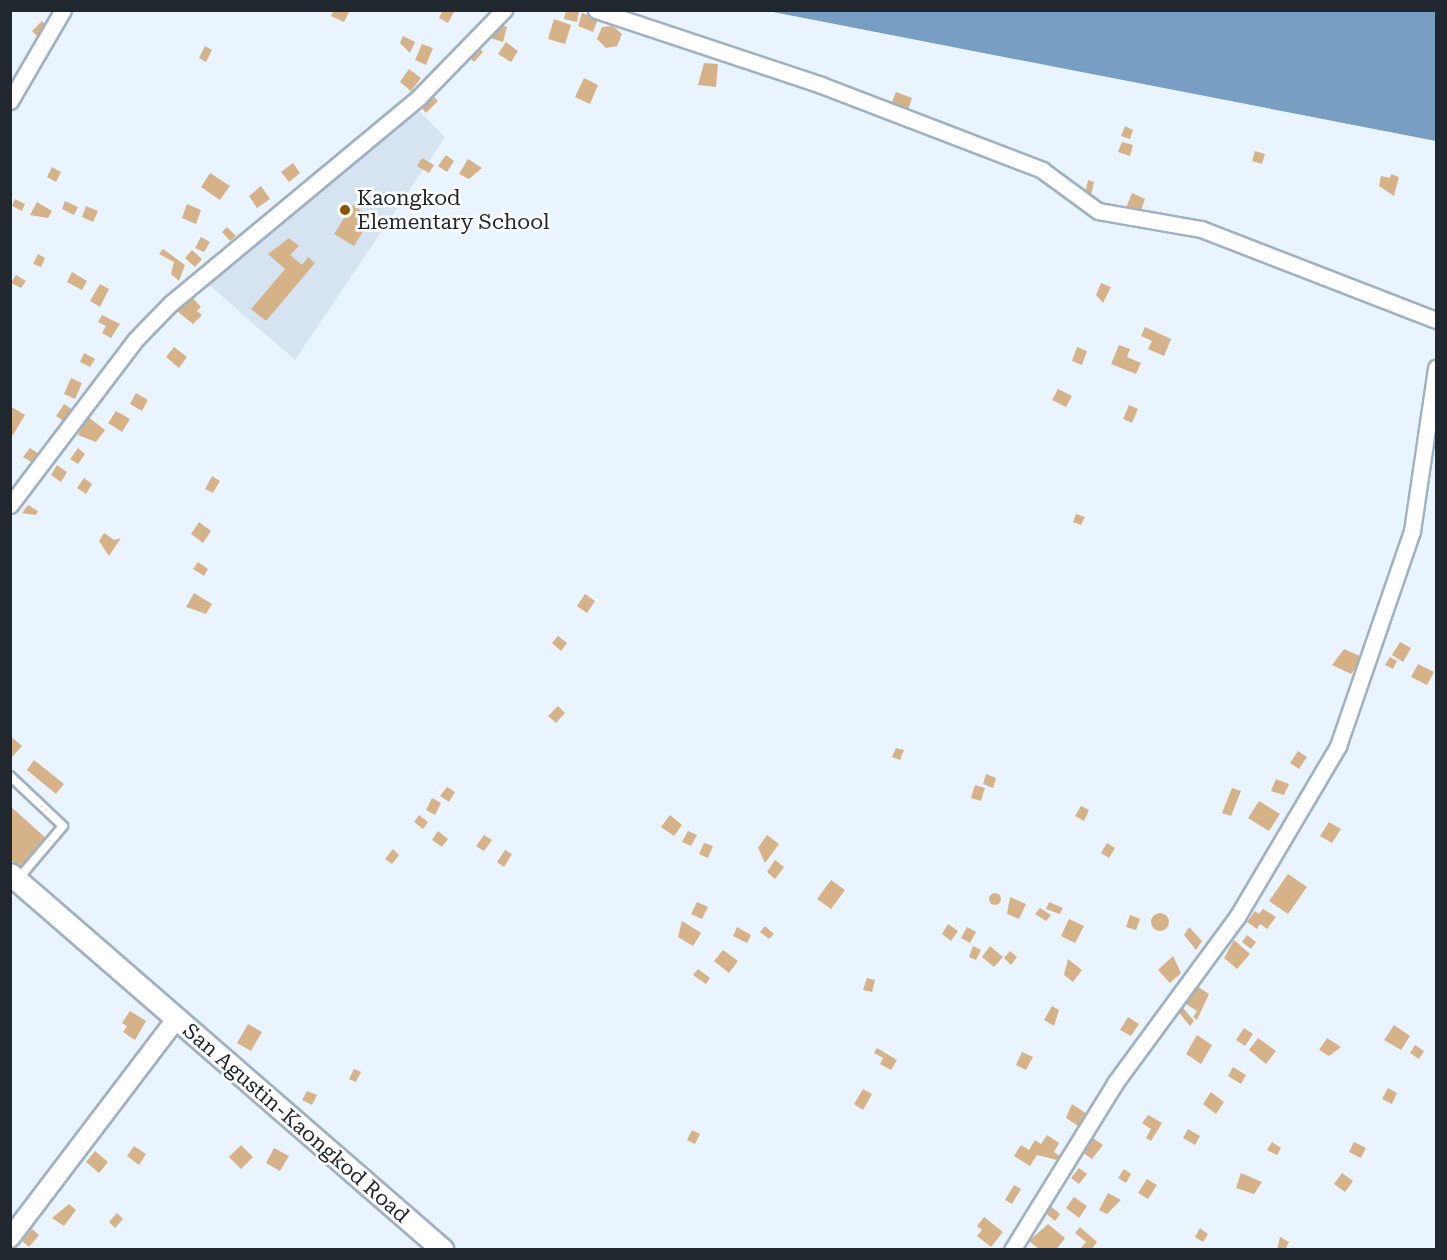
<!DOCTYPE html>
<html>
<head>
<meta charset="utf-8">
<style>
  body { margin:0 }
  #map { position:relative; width:1447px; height:1260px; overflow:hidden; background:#e9f4ff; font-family:"Roboto Serif",serif }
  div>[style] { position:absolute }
  .built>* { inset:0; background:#d6e4f2 }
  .water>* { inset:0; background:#789fc3 }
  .building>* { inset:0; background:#d6b289 }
  .round { border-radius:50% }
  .roads { filter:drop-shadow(2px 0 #a0b1c1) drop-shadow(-2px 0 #a0b1c1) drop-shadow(0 2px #a0b1c1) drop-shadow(0 -2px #a0b1c1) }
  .service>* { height:8px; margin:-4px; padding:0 4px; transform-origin:4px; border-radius:4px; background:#fff }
  .minor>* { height:15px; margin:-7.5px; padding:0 7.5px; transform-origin:7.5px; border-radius:7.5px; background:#fff }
  .tertiary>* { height:18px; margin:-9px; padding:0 9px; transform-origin:9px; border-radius:9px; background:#fff }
  .secondary>* { height:21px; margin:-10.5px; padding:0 10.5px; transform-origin:10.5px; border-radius:10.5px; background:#fff }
  .dots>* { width:16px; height:16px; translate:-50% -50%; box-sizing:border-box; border:3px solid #fff; border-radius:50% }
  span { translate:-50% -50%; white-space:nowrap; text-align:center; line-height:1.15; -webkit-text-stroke:5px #fff; paint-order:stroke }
  .poi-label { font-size:21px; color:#21272e }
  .left { translate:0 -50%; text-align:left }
  .street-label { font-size:21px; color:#21272e }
  .frame { position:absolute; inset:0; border:12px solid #21272e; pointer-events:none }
</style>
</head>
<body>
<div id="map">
  <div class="built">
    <div style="clip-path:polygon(414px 106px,445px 137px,295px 360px,207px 283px)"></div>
  </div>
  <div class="water">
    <div style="clip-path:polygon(768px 11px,1436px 11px,1436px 141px)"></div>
  </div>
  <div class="building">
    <div style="clip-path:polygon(334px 10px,350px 10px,344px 22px,331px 16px)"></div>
    <div style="clip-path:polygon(443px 10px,455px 10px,448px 23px,439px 18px)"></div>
    <div style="clip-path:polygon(566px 10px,579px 11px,577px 22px,564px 19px)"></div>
    <div style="clip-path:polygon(582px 13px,598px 19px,593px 32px,578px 26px)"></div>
    <div style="clip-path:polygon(554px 19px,571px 25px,565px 44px,548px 39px)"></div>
    <div style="clip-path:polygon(42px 21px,50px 29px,40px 39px,32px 31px)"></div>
    <div style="clip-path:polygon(494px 23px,507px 27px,503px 42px,490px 38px)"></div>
    <div style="clip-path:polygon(613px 26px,622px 34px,617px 46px,606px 48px,597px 39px,602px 27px)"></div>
    <div style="clip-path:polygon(403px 36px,415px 42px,410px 53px,400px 43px)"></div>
    <div style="clip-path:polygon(506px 42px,518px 51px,511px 62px,498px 54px)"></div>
    <div style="clip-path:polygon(422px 44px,433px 48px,426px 65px,415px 60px)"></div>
    <div style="clip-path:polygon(475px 45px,483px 52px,474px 62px,466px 54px)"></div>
    <div style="clip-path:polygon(205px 46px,212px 50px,206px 62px,199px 58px)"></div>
    <div style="clip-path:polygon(704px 63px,718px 64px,716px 87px,698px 85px)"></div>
    <div style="clip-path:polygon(409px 69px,421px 78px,411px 91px,400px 82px)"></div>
    <div style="clip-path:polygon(584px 78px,598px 85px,590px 104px,575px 97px)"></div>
    <div style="clip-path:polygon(896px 92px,912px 98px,906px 116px,889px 109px)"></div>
    <div style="clip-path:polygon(431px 94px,438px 101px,426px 113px,420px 106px)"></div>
    <div style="clip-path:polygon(1125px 126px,1133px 130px,1130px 139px,1121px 136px)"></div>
    <div style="clip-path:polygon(1122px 142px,1133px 145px,1130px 156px,1118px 152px)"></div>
    <div style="clip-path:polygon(1255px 151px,1265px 154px,1262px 164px,1252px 161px)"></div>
    <div style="clip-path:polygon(446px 155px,454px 161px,447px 172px,438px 166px)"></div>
    <div style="clip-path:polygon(422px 158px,434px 165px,429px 173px,417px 166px)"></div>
    <div style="clip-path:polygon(468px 159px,482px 168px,469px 179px,459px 174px)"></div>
    <div style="clip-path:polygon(293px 163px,300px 173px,289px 182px,281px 172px)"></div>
    <div style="clip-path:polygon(52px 167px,61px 172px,56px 182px,47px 177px)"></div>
    <div style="clip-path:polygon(210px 173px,230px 186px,220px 200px,201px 187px)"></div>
    <div style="clip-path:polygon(1391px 174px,1399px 177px,1394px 196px,1379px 186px,1381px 176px,1390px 178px)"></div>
    <div style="clip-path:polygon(1088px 180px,1094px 182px,1091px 195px,1085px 194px)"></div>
    <div style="clip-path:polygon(261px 186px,270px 199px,257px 208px,249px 196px)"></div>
    <div style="clip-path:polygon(413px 192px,422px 197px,410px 208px,405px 205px)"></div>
    <div style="clip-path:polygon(1132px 193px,1145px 199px,1140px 213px,1126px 208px)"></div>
    <div style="clip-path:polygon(15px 199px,25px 204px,22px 211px,12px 206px)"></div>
    <div style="clip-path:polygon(65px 201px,78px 207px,74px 215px,62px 209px)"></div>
    <div style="clip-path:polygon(37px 202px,52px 211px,48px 218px,30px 215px)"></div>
    <div style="clip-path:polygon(187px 204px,201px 210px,196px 224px,182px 218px)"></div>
    <div style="clip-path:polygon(352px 205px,372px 217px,354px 246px,334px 234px)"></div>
    <div style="clip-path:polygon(86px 206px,98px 211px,93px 222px,82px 217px)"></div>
    <div style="clip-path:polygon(227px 227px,236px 236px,230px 241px,222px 232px)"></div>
    <div style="clip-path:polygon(201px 237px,210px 242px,204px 252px,195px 248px)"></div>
    <div style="clip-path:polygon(289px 238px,299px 246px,290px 255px,302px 265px,308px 257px,315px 263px,266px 321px,251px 309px,285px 269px,268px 254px)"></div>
    <div style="clip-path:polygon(163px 249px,185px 265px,179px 281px,171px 274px,174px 262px,159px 254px)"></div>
    <div style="clip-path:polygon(192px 250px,202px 259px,195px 267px,185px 258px)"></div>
    <div style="clip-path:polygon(38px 254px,45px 258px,41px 267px,33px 264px)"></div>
    <div style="clip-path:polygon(72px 272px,87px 281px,82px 290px,67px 282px)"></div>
    <div style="clip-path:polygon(16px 275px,26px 281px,21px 288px,11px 283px)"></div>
    <div style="clip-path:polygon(1101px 283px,1111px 287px,1103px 303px,1096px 295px)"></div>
    <div style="clip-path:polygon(100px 284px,109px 289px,100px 307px,90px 301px)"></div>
    <div style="clip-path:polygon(189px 294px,201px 307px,197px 311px,202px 315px,193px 324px,173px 308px)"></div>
    <div style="clip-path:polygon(102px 315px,120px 324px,111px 338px,102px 333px,106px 326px,98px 322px)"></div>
    <div style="clip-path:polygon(1145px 327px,1171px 339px,1164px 356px,1148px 349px,1152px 341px,1141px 336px)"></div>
    <div style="clip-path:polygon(1119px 345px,1130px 349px,1127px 357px,1141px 363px,1136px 374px,1111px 364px)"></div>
    <div style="clip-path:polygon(174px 347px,187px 357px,179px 368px,166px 357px)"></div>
    <div style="clip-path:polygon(1077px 347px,1087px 351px,1082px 365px,1072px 361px)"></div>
    <div style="clip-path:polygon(84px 353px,95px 359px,90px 367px,80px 362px)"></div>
    <div style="clip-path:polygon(71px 378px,82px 383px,75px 399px,64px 394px)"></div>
    <div style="clip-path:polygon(1058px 389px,1072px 396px,1066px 407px,1052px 400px)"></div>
    <div style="clip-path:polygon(136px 393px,148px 400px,142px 411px,130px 404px)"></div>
    <div style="clip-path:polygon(64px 404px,73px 410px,65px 422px,56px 416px)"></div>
    <div style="clip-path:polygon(1129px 405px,1138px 409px,1132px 423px,1123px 419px)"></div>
    <div style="clip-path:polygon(10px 406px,25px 415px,13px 435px,10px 434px)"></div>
    <div style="clip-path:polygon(116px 411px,130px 419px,122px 432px,108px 423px)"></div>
    <div style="clip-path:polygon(87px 416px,105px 430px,96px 442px,78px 435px)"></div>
    <div style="clip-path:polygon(30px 448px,39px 454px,33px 463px,23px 457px)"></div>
    <div style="clip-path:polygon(78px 448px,85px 454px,78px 464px,70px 459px)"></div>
    <div style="clip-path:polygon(57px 465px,67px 472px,61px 482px,51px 475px)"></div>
    <div style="clip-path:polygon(212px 476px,220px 481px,213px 493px,205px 489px)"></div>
    <div style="clip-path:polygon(84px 478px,92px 484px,86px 494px,77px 488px)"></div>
    <div style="clip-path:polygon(28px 505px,38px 511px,36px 515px,22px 513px)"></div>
    <div style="clip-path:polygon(1076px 514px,1085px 517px,1081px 525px,1073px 522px)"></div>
    <div style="clip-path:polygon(199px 522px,211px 531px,203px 543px,191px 534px)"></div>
    <div style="clip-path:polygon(104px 533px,114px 540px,121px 538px,109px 556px,99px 541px)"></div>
    <div style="clip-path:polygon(198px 562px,208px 569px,204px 576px,193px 569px)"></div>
    <div style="clip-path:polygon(194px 593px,212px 604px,206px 614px,186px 607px)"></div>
    <div style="clip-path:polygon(585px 594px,595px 601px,587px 613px,577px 606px)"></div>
    <div style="clip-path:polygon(558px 636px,567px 643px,561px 651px,552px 643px)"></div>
    <div style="clip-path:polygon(1400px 642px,1411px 648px,1403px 662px,1392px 655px)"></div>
    <div style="clip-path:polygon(1344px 649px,1364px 658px,1351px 674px,1332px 665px)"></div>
    <div style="clip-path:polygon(1390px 657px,1397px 661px,1393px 669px,1385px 665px)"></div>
    <div style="clip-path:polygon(1418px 664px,1434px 672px,1427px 685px,1411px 677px)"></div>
    <div style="clip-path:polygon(558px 706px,565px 713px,556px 723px,548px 716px)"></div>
    <div style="clip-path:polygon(13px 738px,22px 746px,10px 759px,10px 741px)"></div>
    <div style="clip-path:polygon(896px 748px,904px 750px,900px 760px,892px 757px)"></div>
    <div style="clip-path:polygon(1298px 751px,1307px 757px,1299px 769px,1290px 763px)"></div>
    <div style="clip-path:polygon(34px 760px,64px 784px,56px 794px,27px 770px)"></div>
    <div style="clip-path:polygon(986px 774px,996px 778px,993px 788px,983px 784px)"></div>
    <div style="clip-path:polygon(1276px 779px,1289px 784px,1284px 795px,1271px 791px)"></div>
    <div style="clip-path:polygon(975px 785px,985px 788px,981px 801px,971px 798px)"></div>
    <div style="clip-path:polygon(447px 787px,455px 792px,449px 802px,440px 796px)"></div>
    <div style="clip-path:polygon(1232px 788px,1241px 791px,1231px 816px,1222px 813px)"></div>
    <div style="clip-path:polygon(432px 798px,441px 803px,435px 815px,426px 810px)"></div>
    <div style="clip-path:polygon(1259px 801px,1280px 814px,1269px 831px,1248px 818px)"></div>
    <div style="clip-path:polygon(10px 806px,47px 839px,21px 868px,10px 859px)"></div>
    <div style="clip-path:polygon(1081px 806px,1089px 810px,1084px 821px,1075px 816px)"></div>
    <div style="clip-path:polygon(419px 815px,428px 822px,423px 829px,414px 822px)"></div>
    <div style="clip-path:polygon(670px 815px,682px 825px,674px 836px,661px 827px)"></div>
    <div style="clip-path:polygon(1329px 822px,1341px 829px,1332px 843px,1320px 836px)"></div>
    <div style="clip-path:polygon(438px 831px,448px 839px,442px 847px,432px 840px)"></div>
    <div style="clip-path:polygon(688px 831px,697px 835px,691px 846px,682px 842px)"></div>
    <div style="clip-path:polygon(484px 835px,492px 840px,484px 851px,476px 846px)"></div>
    <div style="clip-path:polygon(767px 835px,779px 844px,765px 863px,758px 848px)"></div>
    <div style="clip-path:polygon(704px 843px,713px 846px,708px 858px,699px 854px)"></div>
    <div style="clip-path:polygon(1107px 843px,1115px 848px,1109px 858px,1101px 853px)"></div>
    <div style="clip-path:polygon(393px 849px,399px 855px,392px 864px,385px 859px)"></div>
    <div style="clip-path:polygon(505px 850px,512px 854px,504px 867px,497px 862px)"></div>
    <div style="clip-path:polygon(775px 860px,784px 867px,775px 879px,767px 872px)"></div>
    <div style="clip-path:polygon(1288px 874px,1307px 887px,1288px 914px,1269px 901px)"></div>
    <div style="clip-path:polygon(831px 880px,845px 890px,831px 909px,817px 899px)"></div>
    <div class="round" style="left:989px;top:893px;width:12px;height:12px"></div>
    <div style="clip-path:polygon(1010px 897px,1026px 904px,1019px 919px,1007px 914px)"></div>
    <div style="clip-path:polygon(697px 902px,708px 907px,702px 919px,691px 914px)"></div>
    <div style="clip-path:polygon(1049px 902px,1063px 908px,1060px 914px,1046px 909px)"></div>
    <div style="clip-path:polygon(1040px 908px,1051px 915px,1046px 921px,1035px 914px)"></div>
    <div style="clip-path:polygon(1263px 909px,1276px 917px,1267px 929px,1260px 924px,1257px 929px,1247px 922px,1255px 911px,1259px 914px)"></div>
    <div class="round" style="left:1151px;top:913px;width:18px;height:18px"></div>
    <div style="clip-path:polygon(1130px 915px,1140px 919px,1136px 930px,1126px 927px)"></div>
    <div style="clip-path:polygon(1069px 919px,1084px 926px,1075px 943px,1061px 936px)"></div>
    <div style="clip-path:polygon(682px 921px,701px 933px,693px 946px,678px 937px)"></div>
    <div style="clip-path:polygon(948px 924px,958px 931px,951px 941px,942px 934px)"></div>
    <div style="clip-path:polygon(765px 926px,774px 934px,769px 939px,760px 932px)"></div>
    <div style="clip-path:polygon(737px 927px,751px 935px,747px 943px,733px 936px)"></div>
    <div style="clip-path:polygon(967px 927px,976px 932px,970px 943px,961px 938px)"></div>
    <div style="clip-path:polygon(1189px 927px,1202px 941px,1196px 950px,1184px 935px)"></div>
    <div style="clip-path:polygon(1247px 935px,1256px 942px,1251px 949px,1242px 942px)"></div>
    <div style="clip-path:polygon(1234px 940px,1250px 954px,1237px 969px,1224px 958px)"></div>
    <div style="clip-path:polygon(973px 946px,981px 950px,976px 960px,969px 957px)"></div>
    <div style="clip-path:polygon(990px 946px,1003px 957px,994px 967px,982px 957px)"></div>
    <div style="clip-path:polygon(723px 950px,738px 961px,729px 973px,714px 961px)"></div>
    <div style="clip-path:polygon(1010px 951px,1017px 957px,1011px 965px,1004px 958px)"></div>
    <div style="clip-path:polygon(1173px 956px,1181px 973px,1170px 983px,1158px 970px)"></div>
    <div style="clip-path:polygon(1068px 959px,1082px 970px,1073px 982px,1064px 975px)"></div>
    <div style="clip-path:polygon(698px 969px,710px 978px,706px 984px,693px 975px)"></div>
    <div style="clip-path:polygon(867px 978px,875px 980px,872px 992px,863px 990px)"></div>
    <div style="clip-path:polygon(1194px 984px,1209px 994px,1197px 1020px,1193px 1017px,1197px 1011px,1183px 1002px)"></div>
    <div style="clip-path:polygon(1180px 1004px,1194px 1021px,1190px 1026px,1176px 1009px)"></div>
    <div style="clip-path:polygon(1052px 1006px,1059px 1010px,1054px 1026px,1044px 1020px)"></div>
    <div style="clip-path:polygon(130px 1011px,146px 1021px,135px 1040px,123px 1032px,127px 1026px,122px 1023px)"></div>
    <div style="clip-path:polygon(1128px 1017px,1139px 1024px,1131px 1036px,1120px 1030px)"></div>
    <div style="clip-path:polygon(248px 1024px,262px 1032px,251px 1051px,237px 1043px)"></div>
    <div style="clip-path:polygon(1394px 1025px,1410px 1036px,1401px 1050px,1384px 1040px)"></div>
    <div style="clip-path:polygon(1244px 1028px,1253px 1034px,1245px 1046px,1236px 1040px)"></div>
    <div style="clip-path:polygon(1197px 1035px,1212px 1045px,1201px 1064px,1186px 1054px)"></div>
    <div style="clip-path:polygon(1258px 1038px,1276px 1051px,1266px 1064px,1249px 1050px)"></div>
    <div style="clip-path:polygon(1327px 1038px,1341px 1047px,1329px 1056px,1319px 1050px)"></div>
    <div style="clip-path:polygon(1415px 1045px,1424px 1051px,1419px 1059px,1410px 1053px)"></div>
    <div style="clip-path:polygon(877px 1048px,897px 1060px,891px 1070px,880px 1064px,883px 1058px,874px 1053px)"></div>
    <div style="clip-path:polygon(1022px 1052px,1033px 1057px,1026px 1070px,1016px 1065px)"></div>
    <div style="clip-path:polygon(1233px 1067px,1246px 1075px,1241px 1084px,1228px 1076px)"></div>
    <div style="clip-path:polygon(354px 1069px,361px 1072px,356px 1082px,349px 1079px)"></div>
    <div style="clip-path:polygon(1388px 1088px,1397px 1093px,1392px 1104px,1382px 1099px)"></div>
    <div style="clip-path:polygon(863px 1089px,872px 1094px,863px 1110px,854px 1104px)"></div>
    <div style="clip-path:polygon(307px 1091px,317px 1095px,312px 1105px,302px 1100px)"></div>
    <div style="clip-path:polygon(1211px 1092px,1224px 1102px,1216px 1114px,1203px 1104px)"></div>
    <div style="clip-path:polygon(1072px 1104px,1087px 1114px,1078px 1126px,1066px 1118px)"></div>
    <div style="clip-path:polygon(1148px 1115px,1162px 1123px,1151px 1141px,1146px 1138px,1151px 1129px,1142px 1123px)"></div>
    <div style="clip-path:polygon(1188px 1129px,1200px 1136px,1195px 1145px,1183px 1138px)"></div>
    <div style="clip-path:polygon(692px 1130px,700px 1134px,695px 1144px,687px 1140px)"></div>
    <div style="clip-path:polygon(1047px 1135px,1059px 1143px,1054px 1152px,1060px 1156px,1057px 1160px,1037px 1155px,1030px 1166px,1014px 1156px,1021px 1145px,1029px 1150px,1035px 1140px,1041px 1144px)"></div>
    <div style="clip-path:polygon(1090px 1136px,1103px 1145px,1092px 1159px,1083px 1153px)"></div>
    <div style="clip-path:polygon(1272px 1142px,1281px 1148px,1277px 1155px,1267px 1150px)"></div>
    <div style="clip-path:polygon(1354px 1142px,1366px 1148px,1361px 1158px,1349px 1152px)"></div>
    <div style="clip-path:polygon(241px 1145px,253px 1157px,241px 1169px,229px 1157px)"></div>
    <div style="clip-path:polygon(134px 1146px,146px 1154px,139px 1165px,127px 1156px)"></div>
    <div style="clip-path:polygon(274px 1148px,289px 1156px,280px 1171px,266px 1163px)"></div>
    <div style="clip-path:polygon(95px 1151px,108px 1162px,99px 1173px,86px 1162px)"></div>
    <div style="clip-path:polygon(1079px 1168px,1087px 1174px,1079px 1184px,1071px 1178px)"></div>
    <div style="clip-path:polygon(1124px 1169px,1131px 1174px,1126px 1183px,1118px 1178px)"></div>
    <div style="clip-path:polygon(1241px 1173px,1262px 1182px,1254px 1194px,1236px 1188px)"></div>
    <div style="clip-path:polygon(1342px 1173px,1353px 1181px,1345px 1192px,1334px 1184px)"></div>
    <div style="clip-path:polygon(1147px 1179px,1157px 1185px,1148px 1199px,1138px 1193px)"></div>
    <div style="clip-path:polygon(1014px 1185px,1021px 1189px,1012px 1204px,1005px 1200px)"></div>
    <div style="clip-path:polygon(1108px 1193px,1121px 1200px,1107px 1214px,1099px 1210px)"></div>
    <div style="clip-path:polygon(1074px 1197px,1087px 1206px,1079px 1218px,1066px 1208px)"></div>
    <div style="clip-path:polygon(69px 1204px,76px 1210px,64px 1226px,52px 1218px)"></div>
    <div style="clip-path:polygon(1048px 1204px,1060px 1214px,1055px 1221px,1043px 1211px)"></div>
    <div style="clip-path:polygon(117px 1213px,123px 1219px,115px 1228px,109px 1222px)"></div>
    <div style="clip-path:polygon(984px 1217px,1003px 1232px,991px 1247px,977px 1236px,982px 1230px,977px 1226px)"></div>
    <div style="clip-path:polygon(1048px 1224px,1065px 1238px,1056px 1250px,1040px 1250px,1029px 1241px)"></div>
    <div style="clip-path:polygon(1080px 1227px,1097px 1242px,1091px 1250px,1079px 1250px,1086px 1242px,1075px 1233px)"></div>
    <div style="clip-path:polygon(1200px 1228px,1208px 1234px,1203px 1242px,1195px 1237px)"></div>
    <div style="clip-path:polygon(32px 1229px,39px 1235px,29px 1247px,22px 1241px)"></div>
    <div style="clip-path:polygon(1280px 1237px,1289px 1242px,1285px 1250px,1277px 1250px)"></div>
  </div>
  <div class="roads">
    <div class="service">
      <div style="left:10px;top:776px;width:73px;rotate:43.3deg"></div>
      <div style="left:63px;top:826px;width:70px;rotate:130.3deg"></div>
    </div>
    <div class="minor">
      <div style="left:596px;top:10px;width:237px;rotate:18.4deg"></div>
      <div style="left:821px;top:85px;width:237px;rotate:21deg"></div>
      <div style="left:1042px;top:170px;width:69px;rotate:36.2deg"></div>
      <div style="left:1098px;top:211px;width:105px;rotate:9.9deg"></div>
      <div style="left:1201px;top:229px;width:252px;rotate:21.2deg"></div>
      <div style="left:10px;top:101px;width:105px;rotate:-59.8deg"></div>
      <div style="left:10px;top:505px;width:208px;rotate:-52.8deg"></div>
      <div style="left:136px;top:339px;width:49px;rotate:-45.8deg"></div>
      <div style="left:170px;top:304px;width:324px;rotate:-39.7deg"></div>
      <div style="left:419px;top:97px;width:122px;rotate:-45.7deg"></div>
      <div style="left:1012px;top:1250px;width:196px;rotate:-58.3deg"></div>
      <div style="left:1115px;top:1083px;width:206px;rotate:-53.7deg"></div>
      <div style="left:1237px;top:917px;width:199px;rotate:-59.4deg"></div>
      <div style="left:1338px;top:746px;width:227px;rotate:-71deg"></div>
      <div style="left:1412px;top:531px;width:165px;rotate:-81.6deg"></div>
    </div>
    <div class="tertiary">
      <div style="left:10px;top:1238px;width:275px;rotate:-52.8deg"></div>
    </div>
    <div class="secondary">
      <div style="left:10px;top:874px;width:573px;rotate:40.97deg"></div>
    </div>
  </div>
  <div class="dots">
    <div style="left:345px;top:210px;background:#8a5601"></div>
  </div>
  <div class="poi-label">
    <span class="left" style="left:357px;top:210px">Kaongkod<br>Elementary School</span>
  </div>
  <div class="street-label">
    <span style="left:296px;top:1123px;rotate:41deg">San Agustin-Kaongkod Road</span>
  </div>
  <div class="frame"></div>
</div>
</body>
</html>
